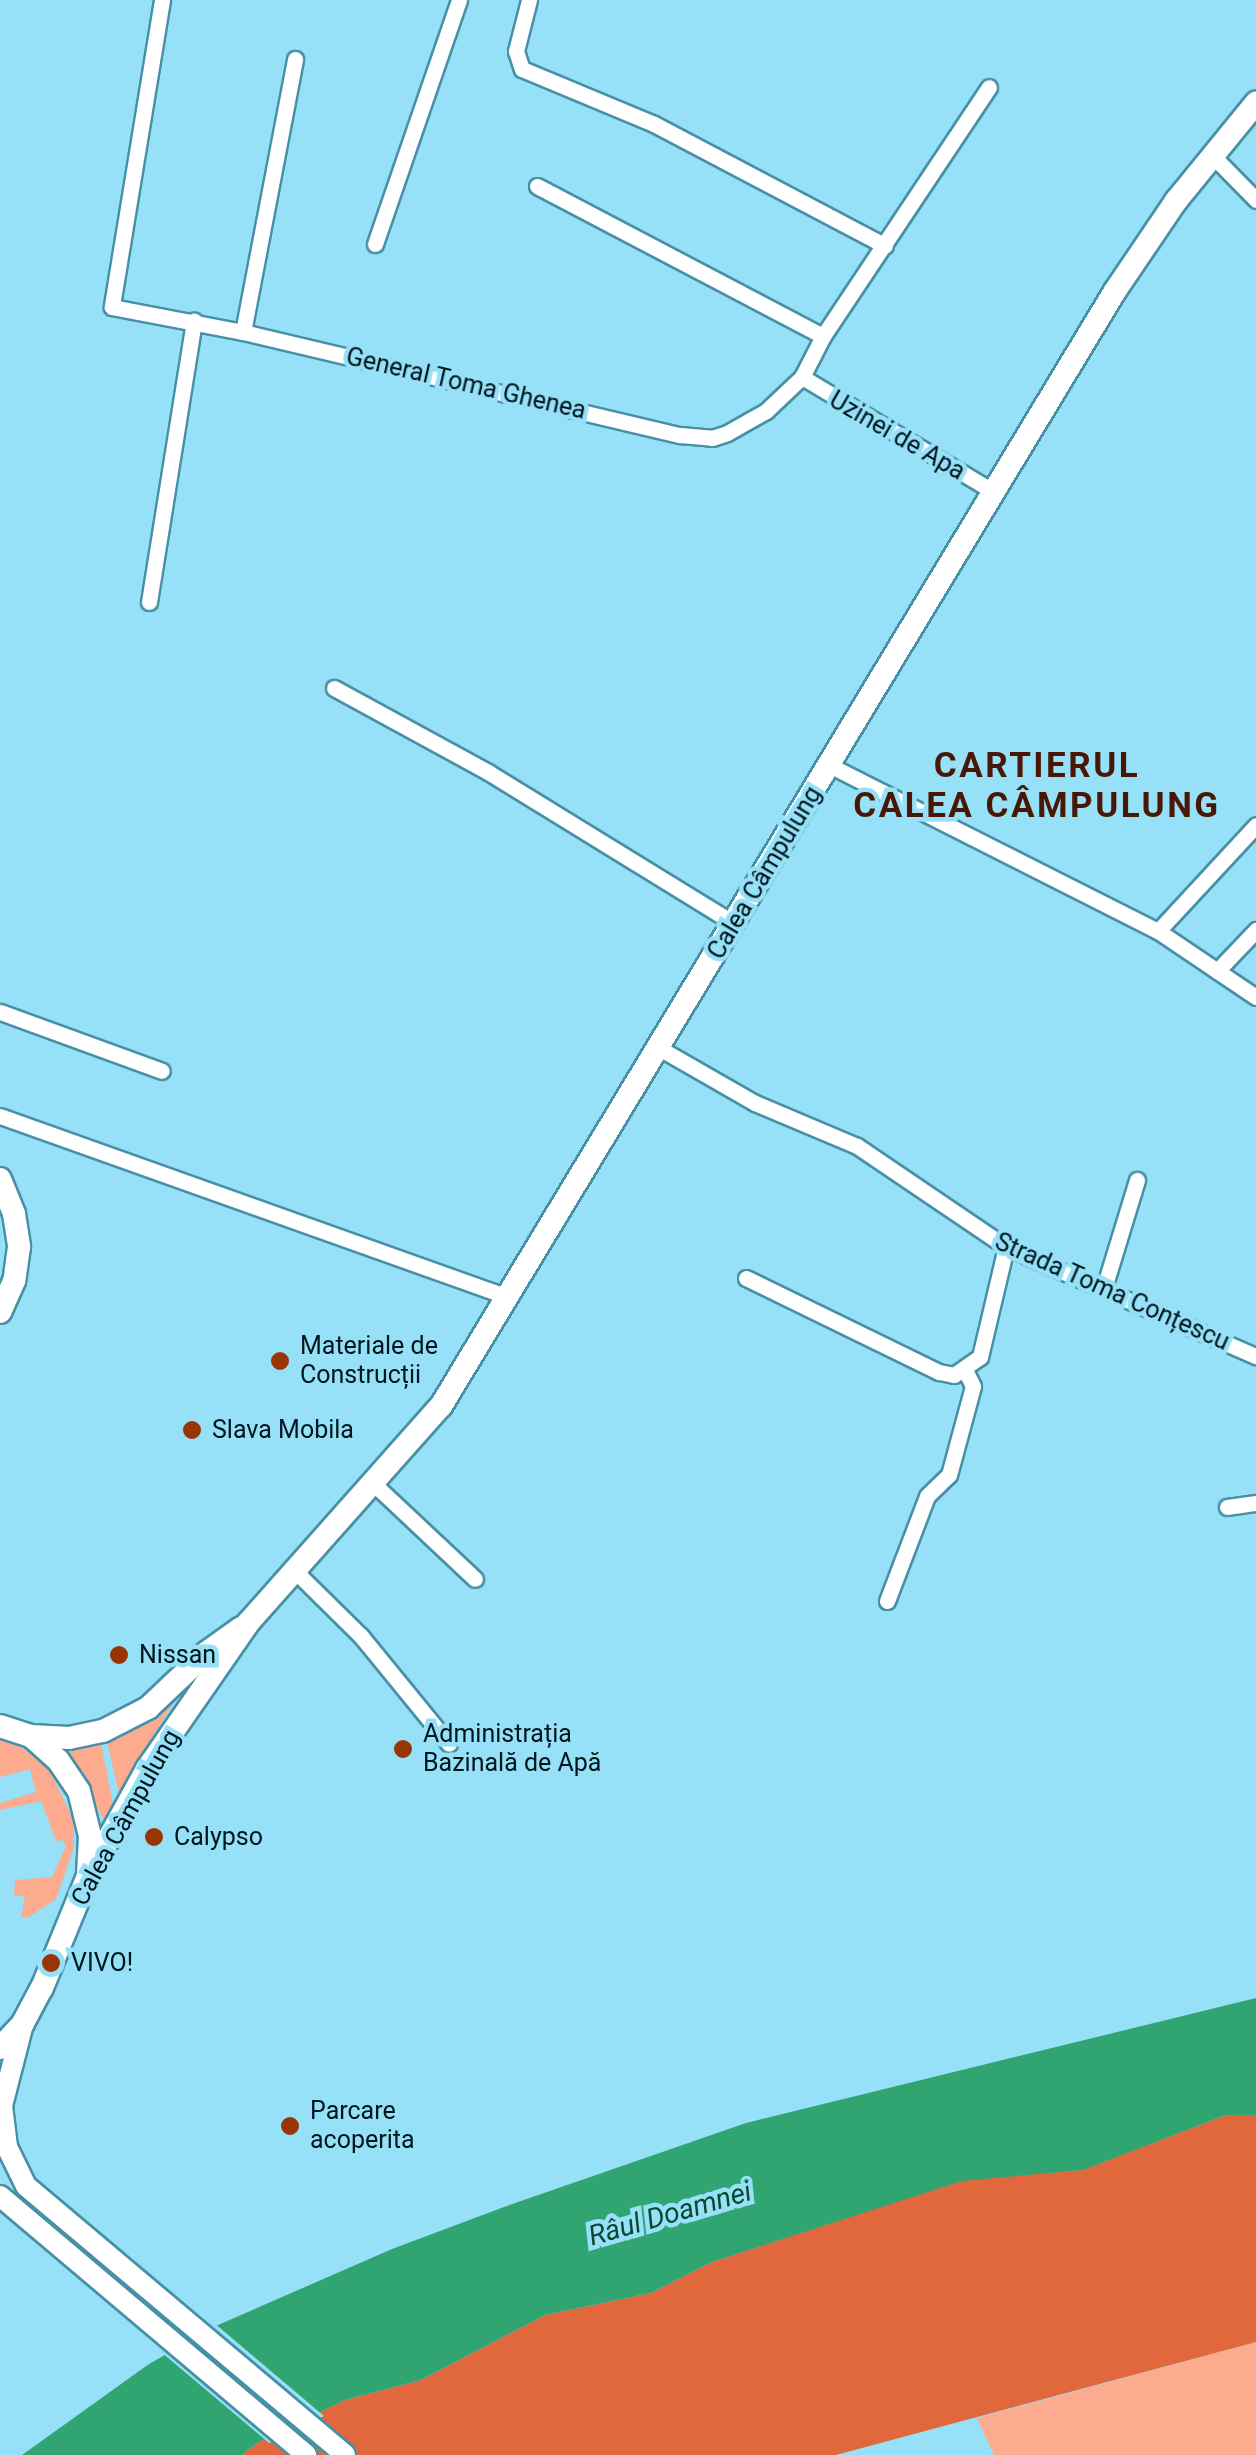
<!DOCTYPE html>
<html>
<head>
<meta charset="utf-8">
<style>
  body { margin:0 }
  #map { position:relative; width:1256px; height:2455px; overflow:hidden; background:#96e0f8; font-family:Roboto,sans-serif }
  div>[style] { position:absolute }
  .green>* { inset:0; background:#fdab8e }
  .forest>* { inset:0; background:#e1683d }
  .water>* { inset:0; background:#30a571 }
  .pier>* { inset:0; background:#96e0f8 }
  .roads { filter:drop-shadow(2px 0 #4790a6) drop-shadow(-2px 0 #4790a6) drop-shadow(0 2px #4790a6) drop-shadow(0 -2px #4790a6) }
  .minor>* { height:15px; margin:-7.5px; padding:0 7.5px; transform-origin:7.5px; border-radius:7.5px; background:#fff }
  .major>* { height:20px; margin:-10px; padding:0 10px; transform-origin:10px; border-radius:10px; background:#fff }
  .highway>* { height:22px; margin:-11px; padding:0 11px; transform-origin:11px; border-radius:11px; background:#fff }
  .dots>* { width:28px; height:28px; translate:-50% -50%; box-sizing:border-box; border:5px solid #96e0f8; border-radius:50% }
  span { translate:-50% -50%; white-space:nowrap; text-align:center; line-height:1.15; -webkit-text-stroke:9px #96e0f8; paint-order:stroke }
  .street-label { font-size:25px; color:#01161c }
  .poi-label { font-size:25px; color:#01161c }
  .left { translate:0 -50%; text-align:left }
  .water-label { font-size:28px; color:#0a492f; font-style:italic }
  .district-label { font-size:35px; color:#481705; font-weight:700; letter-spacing:2.5px }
</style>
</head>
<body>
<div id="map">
  <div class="green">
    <div style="clip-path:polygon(173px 1703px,119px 1793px,107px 1742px,145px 1725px)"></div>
    <div style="clip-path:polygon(0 1739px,21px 1747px,49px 1769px,74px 1821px,74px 1847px,56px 1899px,29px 1917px,21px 1917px,25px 1897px,14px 1895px,15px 1880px,52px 1877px,66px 1846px,62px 1840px,56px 1841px,41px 1801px,0 1810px,0 1803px,36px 1792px,30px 1769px,0 1777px)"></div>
    <div style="clip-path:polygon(101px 1743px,113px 1804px,104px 1821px,67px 1746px)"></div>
    <div style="clip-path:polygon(1256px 2342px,1256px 2455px,994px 2455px,977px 2418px)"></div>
  </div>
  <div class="forest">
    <div style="clip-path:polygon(1226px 2115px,1256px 2115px,1256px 2342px,836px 2455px,242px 2455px,257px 2443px,345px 2400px,421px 2380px,545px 2315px,651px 2293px,712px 2262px,962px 2180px,1082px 2170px)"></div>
  </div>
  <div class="water">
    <div style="clip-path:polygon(1256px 1998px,1256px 2115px,1226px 2115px,1083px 2170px,962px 2181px,712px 2262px,651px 2293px,545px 2315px,421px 2380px,345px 2400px,257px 2443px,242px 2455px,22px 2455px,149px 2364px,218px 2325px,392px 2249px,504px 2207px,746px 2123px)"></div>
  </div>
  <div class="pier">
    <div style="clip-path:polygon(213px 2322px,324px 2416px,269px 2443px,161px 2352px)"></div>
  </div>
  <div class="roads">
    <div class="minor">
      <div style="left:162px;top:0;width:311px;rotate:99.3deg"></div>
      <div style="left:112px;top:307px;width:133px;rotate:10.8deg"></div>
      <div style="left:243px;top:332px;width:449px;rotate:13.3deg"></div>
      <div style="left:680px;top:435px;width:32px;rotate:5deg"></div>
      <div style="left:712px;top:438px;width:16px;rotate:-18deg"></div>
      <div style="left:727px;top:433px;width:45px;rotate:-29.4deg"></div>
      <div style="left:766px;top:411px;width:50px;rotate:-43.4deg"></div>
      <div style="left:802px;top:377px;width:46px;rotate:-62.9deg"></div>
      <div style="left:823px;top:336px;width:299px;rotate:-56.3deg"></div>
      <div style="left:529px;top:0;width:53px;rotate:104.3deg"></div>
      <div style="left:516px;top:51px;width:19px;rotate:72deg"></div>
      <div style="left:522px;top:69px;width:143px;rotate:22.6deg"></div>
      <div style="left:654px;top:124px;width:261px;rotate:27.8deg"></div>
      <div style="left:1212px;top:155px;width:63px;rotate:45.6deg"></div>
      <div style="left:537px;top:186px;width:323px;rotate:27.7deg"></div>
      <div style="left:375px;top:244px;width:258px;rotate:-71deg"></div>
      <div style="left:243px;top:332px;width:278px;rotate:-79.2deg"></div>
      <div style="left:802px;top:377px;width:224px;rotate:30.9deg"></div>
      <div style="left:149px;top:602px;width:285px;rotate:-80.9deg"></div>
      <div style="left:334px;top:688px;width:175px;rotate:28.6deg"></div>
      <div style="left:488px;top:772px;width:290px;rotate:31.6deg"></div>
      <div style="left:829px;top:765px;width:369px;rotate:26.8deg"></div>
      <div style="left:1158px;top:931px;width:118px;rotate:34deg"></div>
      <div style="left:1158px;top:931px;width:144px;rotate:-47.2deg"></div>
      <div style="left:1217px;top:971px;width:57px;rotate:-46.4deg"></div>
      <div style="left:0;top:1012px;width:172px;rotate:20deg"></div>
      <div style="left:659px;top:1048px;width:111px;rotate:29.8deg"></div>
      <div style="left:755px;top:1103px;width:111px;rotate:22.9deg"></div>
      <div style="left:857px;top:1146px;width:180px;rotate:34.1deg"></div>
      <div style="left:1006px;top:1247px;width:273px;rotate:23.6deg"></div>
      <div style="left:0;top:1116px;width:539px;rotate:19.61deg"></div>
      <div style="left:746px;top:1278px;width:215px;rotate:26deg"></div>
      <div style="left:939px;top:1372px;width:15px;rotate:11deg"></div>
      <div style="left:954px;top:1375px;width:32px;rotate:-35deg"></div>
      <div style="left:980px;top:1357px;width:113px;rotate:-76.7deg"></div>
      <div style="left:1104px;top:1288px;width:113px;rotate:-73deg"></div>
      <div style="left:375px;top:1485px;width:137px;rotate:43.2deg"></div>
      <div style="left:1227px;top:1507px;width:29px;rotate:-8deg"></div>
      <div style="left:295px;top:1571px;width:93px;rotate:44.6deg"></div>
      <div style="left:361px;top:1636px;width:139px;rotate:50.8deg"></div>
      <div style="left:887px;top:1601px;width:112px;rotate:-69.1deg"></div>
      <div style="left:927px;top:1496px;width:30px;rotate:-44deg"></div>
      <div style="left:949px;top:1475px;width:92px;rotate:-74.9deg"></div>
      <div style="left:973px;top:1386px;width:18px;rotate:-117deg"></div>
    </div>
    <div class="major">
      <div style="left:23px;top:2024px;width:85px;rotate:104.4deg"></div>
      <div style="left:2px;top:2106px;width:41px;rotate:83deg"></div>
      <div style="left:7px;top:2147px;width:43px;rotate:64deg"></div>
      <div style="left:26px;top:2186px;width:417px;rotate:40.1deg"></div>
      <div style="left:0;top:2196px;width:401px;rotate:40.2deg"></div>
    </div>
    <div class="highway">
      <div style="left:0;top:1179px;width:38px;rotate:68deg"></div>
      <div style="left:14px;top:1214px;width:33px;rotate:81deg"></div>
      <div style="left:19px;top:1247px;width:34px;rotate:98deg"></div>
      <div style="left:14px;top:1281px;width:34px;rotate:114deg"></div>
      <div style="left:0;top:1726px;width:33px;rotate:18deg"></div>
      <div style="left:31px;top:1736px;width:38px;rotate:3deg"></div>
      <div style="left:69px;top:1738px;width:35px;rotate:-12deg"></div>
      <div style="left:103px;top:1731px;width:51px;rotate:-27.1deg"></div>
      <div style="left:148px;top:1708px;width:80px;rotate:-43.5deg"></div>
      <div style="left:206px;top:1653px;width:43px;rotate:-35.5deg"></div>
      <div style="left:31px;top:1736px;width:36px;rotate:42deg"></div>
      <div style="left:58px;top:1760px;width:37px;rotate:56deg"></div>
      <div style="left:79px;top:1791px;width:46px;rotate:76.3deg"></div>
      <div style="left:90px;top:1836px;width:36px;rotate:93deg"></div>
      <div style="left:0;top:2048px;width:34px;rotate:-47deg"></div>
      <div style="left:23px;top:2023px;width:40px;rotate:-62deg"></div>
      <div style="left:42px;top:1988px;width:121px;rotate:-67.7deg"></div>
      <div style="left:88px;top:1876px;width:122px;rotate:-61.1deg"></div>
      <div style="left:147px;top:1769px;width:178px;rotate:-55.3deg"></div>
      <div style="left:248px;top:1623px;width:290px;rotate:-48.4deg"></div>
      <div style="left:441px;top:1406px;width:1303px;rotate:-58.85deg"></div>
      <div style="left:1115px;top:291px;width:109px;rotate:-55.9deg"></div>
      <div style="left:1176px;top:201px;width:127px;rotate:-50.8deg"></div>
    </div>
  </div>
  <div class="dots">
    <div style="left:280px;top:1361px;background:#993405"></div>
    <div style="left:192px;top:1430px;background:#993405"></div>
    <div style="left:119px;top:1655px;background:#993405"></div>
    <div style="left:403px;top:1749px;background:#993405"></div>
    <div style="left:154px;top:1837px;background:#993405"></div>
    <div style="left:51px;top:1963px;background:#993405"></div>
    <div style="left:290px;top:2126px;background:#993405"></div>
  </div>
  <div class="street-label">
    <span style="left:466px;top:384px;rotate:13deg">General Toma Ghenea</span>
    <span style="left:897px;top:436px;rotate:30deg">Uzinei de Apa</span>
    <span style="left:765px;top:873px;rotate:-59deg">Calea Câmpulung</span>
    <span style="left:1112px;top:1292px;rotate:24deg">Strada Toma Conțescu</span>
    <span style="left:126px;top:1818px;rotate:-61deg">Calea Câmpulung</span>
  </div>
  <div class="poi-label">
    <span class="left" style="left:300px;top:1361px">Materiale de<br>Construcții</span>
    <span class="left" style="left:212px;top:1430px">Slava Mobila</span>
    <span class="left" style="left:139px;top:1655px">Nissan</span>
    <span class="left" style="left:423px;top:1749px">Administrația<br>Bazinală de Apă</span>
    <span class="left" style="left:174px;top:1837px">Calypso</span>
    <span class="left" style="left:71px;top:1963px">VIVO!</span>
    <span class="left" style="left:310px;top:2126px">Parcare<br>acoperita</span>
  </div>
  <div class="water-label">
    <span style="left:670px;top:2214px;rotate:-16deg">Râul Doamnei</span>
  </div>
  <div class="district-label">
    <span style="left:1037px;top:786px">CARTIERUL<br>CALEA CÂMPULUNG</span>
  </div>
</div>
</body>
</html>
